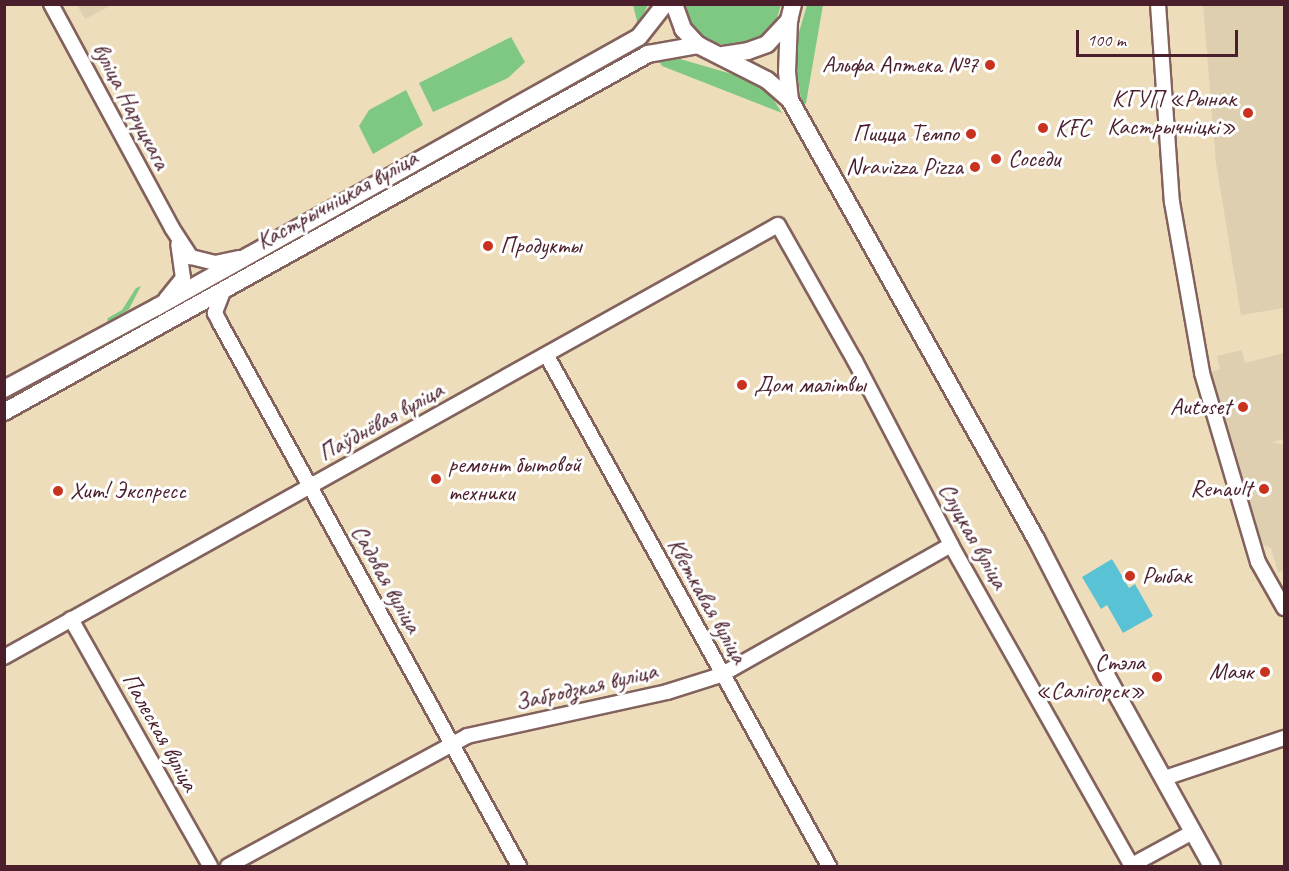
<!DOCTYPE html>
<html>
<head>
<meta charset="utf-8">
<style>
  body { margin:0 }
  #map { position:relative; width:1289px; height:871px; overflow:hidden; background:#edb; font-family:Caveat,sans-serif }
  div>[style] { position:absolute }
  .built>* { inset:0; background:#decfb1 }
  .green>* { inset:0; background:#7fc884 }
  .water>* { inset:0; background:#59c3d5 }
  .roads { filter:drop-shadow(2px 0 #83625d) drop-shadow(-2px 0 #83625d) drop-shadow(0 2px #83625d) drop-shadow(0 -2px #83625d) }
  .minor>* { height:14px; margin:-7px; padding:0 7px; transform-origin:7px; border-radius:7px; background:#fff }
  .major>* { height:16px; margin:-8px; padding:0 8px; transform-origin:8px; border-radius:8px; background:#fff }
  .dots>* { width:16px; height:16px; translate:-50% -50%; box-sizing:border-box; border:3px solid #fff; border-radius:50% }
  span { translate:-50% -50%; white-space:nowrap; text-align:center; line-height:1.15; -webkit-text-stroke:6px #fff; paint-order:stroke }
  .poi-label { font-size:24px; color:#4a1f2b }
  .right { translate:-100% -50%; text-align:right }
  .left { translate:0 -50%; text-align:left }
  .street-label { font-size:24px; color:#4a1f2b }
  .frame { position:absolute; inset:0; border:6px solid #4a1f2b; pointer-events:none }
  .scale { position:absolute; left:1076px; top:30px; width:162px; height:27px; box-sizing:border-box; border:3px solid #4a1f2b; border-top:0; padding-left:8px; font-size:18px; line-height:21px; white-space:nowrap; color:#4a1f2b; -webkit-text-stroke:4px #fff; paint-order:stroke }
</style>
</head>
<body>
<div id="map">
  <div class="built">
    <div style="clip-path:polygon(77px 5px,112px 5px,85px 19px)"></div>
    <div style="clip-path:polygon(1203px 5px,1284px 5px,1284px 308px,1241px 315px,1216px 163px)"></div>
    <div style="clip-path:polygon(1242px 350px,1245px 363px,1284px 353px,1284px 439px,1272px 442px,1284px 445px,1284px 571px,1278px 572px,1271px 548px,1260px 544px,1211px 372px,1220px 369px,1217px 356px)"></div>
  </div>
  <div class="green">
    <div style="clip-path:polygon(633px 5px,648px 5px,638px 25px)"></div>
    <div style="clip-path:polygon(683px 5px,781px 5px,777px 18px,766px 33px,751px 43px,733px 46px,715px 43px,699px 34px,688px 19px)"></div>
    <div style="clip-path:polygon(807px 5px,823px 5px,806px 103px,802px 107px,795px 58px,797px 39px)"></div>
    <div style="clip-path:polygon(511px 37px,525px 62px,508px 78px,433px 112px,419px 83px)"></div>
    <div style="clip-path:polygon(680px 59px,749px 79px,770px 94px,782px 113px,662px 66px,658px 60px)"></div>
    <div style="clip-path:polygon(406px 90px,423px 125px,373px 154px,359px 126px,369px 110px)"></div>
    <div style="clip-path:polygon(141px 286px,129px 309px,113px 320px,107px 321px,108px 318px,122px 310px,136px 288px)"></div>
  </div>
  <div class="water">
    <div style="clip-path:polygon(1112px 559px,1129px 588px,1135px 584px,1153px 616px,1123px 633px,1107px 605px,1101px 609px,1082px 577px)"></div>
  </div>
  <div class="roads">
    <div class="minor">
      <div style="left:51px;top:4px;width:255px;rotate:61.6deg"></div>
      <div style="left:172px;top:228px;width:35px;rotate:57deg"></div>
      <div style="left:191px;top:257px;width:25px;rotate:14deg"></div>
      <div style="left:215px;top:263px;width:24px;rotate:-12deg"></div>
      <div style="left:1158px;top:4px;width:198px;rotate:86deg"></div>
      <div style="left:1172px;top:202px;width:174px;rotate:80deg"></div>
      <div style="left:1202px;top:373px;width:197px;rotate:73.5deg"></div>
      <div style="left:1258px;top:562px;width:53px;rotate:60.5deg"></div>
      <div style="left:224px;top:289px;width:26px;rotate:111deg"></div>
      <div style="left:215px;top:313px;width:11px;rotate:63deg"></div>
      <div style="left:220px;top:323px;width:620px;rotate:61.16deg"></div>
      <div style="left:166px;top:299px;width:27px;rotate:-51deg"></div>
      <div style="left:183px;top:278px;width:34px;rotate:-98deg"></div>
      <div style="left:547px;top:356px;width:583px;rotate:61.06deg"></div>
      <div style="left:71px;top:619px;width:283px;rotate:60.6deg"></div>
      <div style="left:4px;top:657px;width:886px;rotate:-29.17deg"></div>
      <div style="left:778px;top:225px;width:156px;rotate:60.5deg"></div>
      <div style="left:855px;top:361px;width:208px;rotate:62.4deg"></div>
      <div style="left:951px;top:545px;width:369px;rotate:60.6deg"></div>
      <div style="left:1165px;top:778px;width:126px;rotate:-18.6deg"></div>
      <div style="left:228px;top:866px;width:272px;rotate:-28.5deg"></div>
      <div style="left:467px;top:736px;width:205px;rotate:-12.4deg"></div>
      <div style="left:667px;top:692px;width:57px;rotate:-17.5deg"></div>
      <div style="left:721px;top:675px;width:264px;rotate:-29.5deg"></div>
      <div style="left:1130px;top:866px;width:72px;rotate:-28.4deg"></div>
    </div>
    <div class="major">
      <div style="left:674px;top:4px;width:27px;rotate:70deg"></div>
      <div style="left:683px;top:29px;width:22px;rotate:47deg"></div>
      <div style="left:698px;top:45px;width:77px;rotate:26.9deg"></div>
      <div style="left:767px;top:80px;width:30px;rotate:41deg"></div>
      <div style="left:793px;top:4px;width:16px;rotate:104deg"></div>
      <div style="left:789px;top:20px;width:52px;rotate:92.2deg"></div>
      <div style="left:787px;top:72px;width:28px;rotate:84deg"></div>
      <div style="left:790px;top:100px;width:503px;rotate:60.74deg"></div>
      <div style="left:1036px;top:539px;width:153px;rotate:62.8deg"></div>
      <div style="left:1106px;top:675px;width:218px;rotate:61deg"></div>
      <div style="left:723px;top:55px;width:25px;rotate:-9deg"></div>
      <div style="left:748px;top:51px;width:20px;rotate:-20deg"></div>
      <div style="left:767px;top:44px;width:33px;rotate:-47deg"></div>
      <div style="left:4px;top:389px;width:174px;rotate:-28.2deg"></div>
      <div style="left:157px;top:307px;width:552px;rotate:-29.26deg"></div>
      <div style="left:639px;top:37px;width:42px;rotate:-51.8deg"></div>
      <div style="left:4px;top:412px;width:737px;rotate:-29.07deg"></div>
      <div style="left:648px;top:54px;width:51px;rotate:-10.2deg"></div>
    </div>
  </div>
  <div class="dots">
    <div style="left:990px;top:65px;background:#c8321e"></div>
    <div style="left:1248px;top:113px;background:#c8321e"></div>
    <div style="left:1043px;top:128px;background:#c8321e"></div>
    <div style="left:971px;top:134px;background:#c8321e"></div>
    <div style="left:996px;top:159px;background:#c8321e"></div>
    <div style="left:975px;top:167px;background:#c8321e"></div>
    <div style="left:488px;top:246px;background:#c8321e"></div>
    <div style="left:742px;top:385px;background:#c8321e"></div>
    <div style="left:1243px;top:407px;background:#c8321e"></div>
    <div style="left:436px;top:479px;background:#c8321e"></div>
    <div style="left:1264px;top:489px;background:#c8321e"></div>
    <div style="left:58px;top:491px;background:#c8321e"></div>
    <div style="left:1130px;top:576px;background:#c8321e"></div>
    <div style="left:1265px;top:672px;background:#c8321e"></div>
    <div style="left:1157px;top:677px;background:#c8321e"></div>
  </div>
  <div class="poi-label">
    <span class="right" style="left:978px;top:65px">Альфа Аптека №7</span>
    <span class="right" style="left:1236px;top:113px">КГУП «Рынак<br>Кастрычніцкі»</span>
    <span class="left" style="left:1055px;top:128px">KFC</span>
    <span class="right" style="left:959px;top:134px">Пицца Темпо</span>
    <span class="left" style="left:1008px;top:159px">Соседи</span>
    <span class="right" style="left:963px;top:167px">Nravizza Pizza</span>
    <span class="left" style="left:500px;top:246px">Продукты</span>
    <span class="left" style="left:754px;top:385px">Дом малітвы</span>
    <span class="right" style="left:1231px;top:407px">Autoset</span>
    <span class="left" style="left:448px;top:479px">ремонт бытовой<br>техники</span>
    <span class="right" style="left:1252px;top:489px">Renault</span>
    <span class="left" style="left:70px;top:491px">Хит! Экспресс</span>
    <span class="left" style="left:1142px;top:576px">Рыбак</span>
    <span class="right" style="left:1145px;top:677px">Стэла<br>«Салігорск»</span>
    <span class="right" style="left:1253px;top:672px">Маяк</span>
  </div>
  <div class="street-label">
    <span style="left:131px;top:106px;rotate:62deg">вуліца Наруцкага</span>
    <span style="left:337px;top:200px;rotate:-29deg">Кастрычніцкая вуліца</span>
    <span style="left:381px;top:422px;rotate:-29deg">Паўднёвая вуліца</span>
    <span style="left:973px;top:536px;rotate:61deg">Слуцкая вуліца</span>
    <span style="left:386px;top:579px;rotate:61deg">Садовая вуліца</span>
    <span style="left:707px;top:601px;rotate:61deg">Кветкавая вуліца</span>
    <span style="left:586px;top:687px;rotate:-13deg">Забродзкая вуліца</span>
    <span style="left:160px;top:732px;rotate:61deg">Палеская вуліца</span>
  </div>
  <div class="frame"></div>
  <div class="scale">100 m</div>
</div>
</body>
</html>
